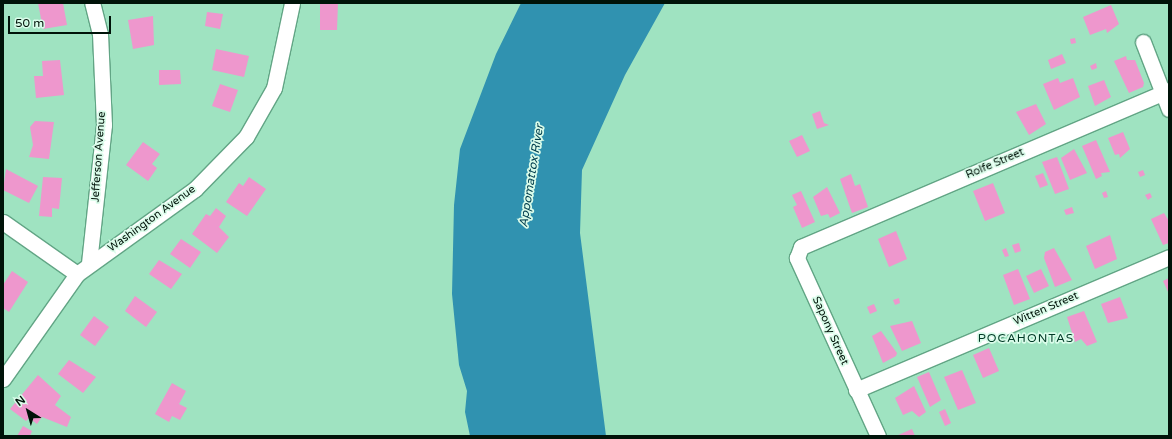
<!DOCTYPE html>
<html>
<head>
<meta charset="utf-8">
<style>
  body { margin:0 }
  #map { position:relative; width:1172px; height:439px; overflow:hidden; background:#9fe3c1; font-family:"Varela Round",sans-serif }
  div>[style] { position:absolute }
  .water>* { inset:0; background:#3092b0 }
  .building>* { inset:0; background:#ee97cd }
  .roads { filter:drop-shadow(1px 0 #62a585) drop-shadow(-1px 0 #62a585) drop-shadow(0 1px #62a585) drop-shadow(0 -1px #62a585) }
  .minor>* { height:15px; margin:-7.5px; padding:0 7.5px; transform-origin:7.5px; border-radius:7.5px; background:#fff }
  span { translate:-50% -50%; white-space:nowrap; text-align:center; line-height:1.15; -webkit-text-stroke:3.5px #dafcea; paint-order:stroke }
  .street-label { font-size:11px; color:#001309 }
  .water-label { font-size:12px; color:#023e4e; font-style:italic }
  .neighbourhood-label { font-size:12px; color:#003925; letter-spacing:1px }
  .frame { position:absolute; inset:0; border:4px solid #001309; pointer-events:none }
  .north { position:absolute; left:8px; top:391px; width:40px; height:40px; -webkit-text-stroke:3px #dafcea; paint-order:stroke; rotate:323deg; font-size:11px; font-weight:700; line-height:16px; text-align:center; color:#001309 }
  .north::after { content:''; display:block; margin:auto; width:14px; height:18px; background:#001309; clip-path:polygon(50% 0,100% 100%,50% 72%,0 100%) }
  .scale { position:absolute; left:8px; top:16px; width:103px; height:18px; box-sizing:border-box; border:2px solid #001309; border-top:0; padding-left:5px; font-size:12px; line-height:14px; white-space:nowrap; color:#001309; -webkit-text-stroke:3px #dafcea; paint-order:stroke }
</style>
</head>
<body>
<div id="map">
  <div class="water">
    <div style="clip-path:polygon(521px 3px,665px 3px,625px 75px,582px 170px,580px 233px,606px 436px,470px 436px,465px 412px,467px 391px,459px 365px,452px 294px,454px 205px,460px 149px,496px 54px)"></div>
  </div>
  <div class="building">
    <div style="clip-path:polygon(38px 3px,63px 3px,67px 25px,43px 29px)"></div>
    <div style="clip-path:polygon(320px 3px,338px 3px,337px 30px,320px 30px)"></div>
    <div style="clip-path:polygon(1111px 5px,1119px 24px,1107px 33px,1106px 29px,1090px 35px,1083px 17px)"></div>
    <div style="clip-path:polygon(207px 12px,223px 14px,220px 29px,205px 26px)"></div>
    <div style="clip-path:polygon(153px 16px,154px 45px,133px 49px,128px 20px)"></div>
    <div style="clip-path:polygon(1075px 38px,1076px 43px,1071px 44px,1070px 39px)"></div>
    <div style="clip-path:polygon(216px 49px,249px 56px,244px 77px,212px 70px)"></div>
    <div style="clip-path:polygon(1062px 54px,1066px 63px,1051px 69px,1048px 60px)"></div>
    <div style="clip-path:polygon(1126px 56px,1127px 60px,1135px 60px,1144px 83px,1143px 87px,1129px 93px,1114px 61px)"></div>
    <div style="clip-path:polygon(60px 60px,64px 95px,36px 98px,34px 76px,43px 76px,42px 61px)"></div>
    <div style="clip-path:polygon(1096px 63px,1097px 68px,1092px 70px,1090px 66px)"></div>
    <div style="clip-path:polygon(159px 70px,180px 70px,181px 84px,159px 85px)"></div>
    <div style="clip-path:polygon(1058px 78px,1060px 83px,1073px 78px,1080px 97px,1054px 110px,1043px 84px)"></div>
    <div style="clip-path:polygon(1104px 80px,1111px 97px,1095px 106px,1088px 86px)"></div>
    <div style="clip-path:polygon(220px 84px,238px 90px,230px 112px,212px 106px)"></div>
    <div style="clip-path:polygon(1036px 104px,1046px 124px,1029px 135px,1016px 112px)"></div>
    <div style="clip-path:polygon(820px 111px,824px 123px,829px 125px,817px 129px,812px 114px)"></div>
    <div style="clip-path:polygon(35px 121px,54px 122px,49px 159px,29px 157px,33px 145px,30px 127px)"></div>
    <div style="clip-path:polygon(1123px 132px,1130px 149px,1120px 158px,1119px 154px,1115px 155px,1108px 138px)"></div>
    <div style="clip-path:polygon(802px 135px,810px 151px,797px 157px,789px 141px)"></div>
    <div style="clip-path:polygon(1096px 140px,1110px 172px,1101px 173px,1102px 176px,1096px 179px,1082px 146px)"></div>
    <div style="clip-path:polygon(143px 142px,160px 154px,152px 164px,157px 168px,148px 181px,126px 165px)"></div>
    <div style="clip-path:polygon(1074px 149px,1087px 173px,1070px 180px,1061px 158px)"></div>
    <div style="clip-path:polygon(1057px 157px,1069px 189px,1055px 194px,1042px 162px)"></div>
    <div style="clip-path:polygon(6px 169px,38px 186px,29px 203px,3px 190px)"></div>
    <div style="clip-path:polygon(1143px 170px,1145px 175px,1140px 177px,1138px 172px)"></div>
    <div style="clip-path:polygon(1043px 173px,1048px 185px,1040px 188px,1035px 176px)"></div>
    <div style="clip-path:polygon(851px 174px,855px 186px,860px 184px,868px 207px,852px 213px,840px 179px)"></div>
    <div style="clip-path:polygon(43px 177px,62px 178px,59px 209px,52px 208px,52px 217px,39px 216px)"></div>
    <div style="clip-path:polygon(249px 177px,266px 189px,247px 216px,226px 202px,239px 183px,243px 186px)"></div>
    <div style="clip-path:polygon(993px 183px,1005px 213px,985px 221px,973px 191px)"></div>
    <div style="clip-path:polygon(827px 187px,840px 213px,830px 218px,828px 214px,821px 216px,813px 197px)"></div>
    <div style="clip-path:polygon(801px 191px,815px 222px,802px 228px,793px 207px,797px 205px,792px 195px)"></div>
    <div style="clip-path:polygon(1106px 191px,1108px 197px,1104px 198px,1102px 193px)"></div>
    <div style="clip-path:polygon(1150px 193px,1152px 197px,1148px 200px,1145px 195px)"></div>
    <div style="clip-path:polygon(1072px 207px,1074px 213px,1066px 215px,1064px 210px)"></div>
    <div style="clip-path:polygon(216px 208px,226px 216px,219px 227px,229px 237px,217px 253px,192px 234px,206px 214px,210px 216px)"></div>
    <div style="clip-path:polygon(1164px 213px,1169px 221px,1169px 243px,1163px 245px,1151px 219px)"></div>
    <div style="clip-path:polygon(896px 231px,907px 259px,889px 267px,878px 239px)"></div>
    <div style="clip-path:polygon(1110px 235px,1117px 259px,1095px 269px,1086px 246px)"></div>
    <div style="clip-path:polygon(181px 239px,201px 252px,190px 268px,170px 254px)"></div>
    <div style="clip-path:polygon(1019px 243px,1021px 251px,1015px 253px,1012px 245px)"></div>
    <div style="clip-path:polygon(1006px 248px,1009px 256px,1005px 257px,1002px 250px)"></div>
    <div style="clip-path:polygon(1054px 248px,1072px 280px,1055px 287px,1044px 258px,1045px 252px)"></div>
    <div style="clip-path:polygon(159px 260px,182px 274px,171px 289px,149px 274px)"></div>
    <div style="clip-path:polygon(1018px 269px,1030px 299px,1014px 305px,1003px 275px)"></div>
    <div style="clip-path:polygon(1041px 269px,1049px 286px,1034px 293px,1026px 276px)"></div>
    <div style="clip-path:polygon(12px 271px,28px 282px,9px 312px,3px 308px,3px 285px)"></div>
    <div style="clip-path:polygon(1169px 278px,1169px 294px,1163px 281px)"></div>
    <div style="clip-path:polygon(135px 296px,157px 312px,146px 327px,125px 311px)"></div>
    <div style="clip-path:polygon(1120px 297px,1128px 318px,1108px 323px,1101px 304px)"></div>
    <div style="clip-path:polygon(899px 298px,900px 303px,895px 305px,893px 300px)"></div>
    <div style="clip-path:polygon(874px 304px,877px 311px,870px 314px,867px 307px)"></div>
    <div style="clip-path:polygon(1084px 311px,1097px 342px,1087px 346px,1081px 339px,1075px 342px,1067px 317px)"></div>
    <div style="clip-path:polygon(94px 316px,109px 327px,95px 346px,80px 335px)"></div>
    <div style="clip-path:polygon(912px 321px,921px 343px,902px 351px,890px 326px)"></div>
    <div style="clip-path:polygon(881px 331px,897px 353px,896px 356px,883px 363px,872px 336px)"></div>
    <div style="clip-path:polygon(989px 348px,999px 371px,983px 378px,973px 355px)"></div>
    <div style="clip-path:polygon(69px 360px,96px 377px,83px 393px,58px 374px)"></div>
    <div style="clip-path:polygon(962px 370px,976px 403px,958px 410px,944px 377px)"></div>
    <div style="clip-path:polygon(929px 372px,941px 400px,930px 407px,917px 377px)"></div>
    <div style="clip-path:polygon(38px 375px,61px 396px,55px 405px,71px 417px,67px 427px,42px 417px,37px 424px,29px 418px,26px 421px,10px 409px)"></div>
    <div style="clip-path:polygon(172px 383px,186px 391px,179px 404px,187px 408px,180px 420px,172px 416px,169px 422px,155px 414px)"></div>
    <div style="clip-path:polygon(914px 386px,926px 412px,919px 417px,912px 411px,903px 415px,895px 398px)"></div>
    <div style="clip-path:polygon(945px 409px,951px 423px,945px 426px,939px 412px)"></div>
    <div style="clip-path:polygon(23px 426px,32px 431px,30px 436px,17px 436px)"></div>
    <div style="clip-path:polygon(912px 429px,915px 436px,896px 436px)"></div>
  </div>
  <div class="roads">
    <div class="minor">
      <div style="left:1143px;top:42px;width:72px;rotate:68.8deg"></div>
      <div style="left:3px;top:222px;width:90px;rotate:35.1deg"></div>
      <div style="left:89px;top:263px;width:139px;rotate:-83.8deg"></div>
      <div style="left:104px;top:125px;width:91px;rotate:-92.5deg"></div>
      <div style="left:100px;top:34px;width:32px;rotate:-104deg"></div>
      <div style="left:3px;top:379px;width:128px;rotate:-54.8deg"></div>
      <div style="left:77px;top:274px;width:145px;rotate:-35.8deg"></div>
      <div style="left:195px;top:189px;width:73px;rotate:-45.6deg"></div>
      <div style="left:246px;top:137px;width:56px;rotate:-60.3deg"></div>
      <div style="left:274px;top:88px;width:87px;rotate:-78deg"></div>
      <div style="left:856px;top:390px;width:340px;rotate:-23deg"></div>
      <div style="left:878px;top:436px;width:196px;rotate:-114.5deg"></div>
      <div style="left:797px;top:258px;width:12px;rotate:-70deg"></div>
      <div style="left:801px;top:247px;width:400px;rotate:-23.1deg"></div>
    </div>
  </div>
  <div class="street-label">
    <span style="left:99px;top:157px;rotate:-86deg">Jefferson Avenue</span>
    <span style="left:995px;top:164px;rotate:-23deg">Rolfe Street</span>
    <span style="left:152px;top:219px;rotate:-36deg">Washington Avenue</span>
    <span style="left:1046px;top:309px;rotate:-23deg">Witten Street</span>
    <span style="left:830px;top:331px;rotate:66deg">Sapony Street</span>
  </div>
  <div class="water-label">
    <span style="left:532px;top:176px;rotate:-81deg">Appomattox River</span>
  </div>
  <div class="neighbourhood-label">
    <span style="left:1026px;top:339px">POCAHONTAS</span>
  </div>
  <div class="frame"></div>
  <div class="north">N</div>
  <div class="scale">50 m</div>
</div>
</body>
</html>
